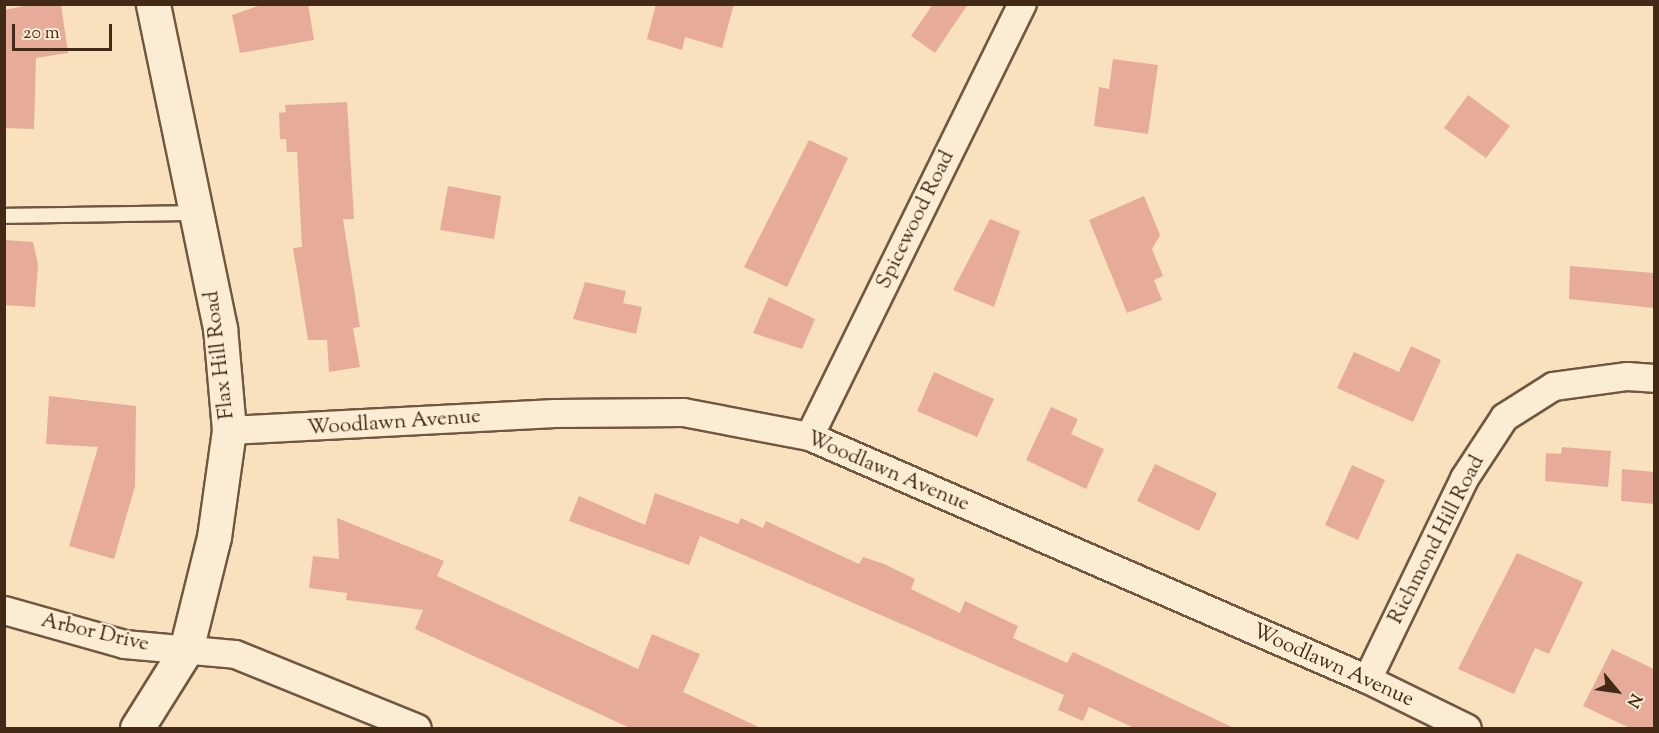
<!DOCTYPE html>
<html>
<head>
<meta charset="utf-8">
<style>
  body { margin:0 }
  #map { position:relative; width:1659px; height:733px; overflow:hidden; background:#f9e1bd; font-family:"Sorts Mill Goudy",serif }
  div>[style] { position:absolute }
  .building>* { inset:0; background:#e7ac99 }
  .roads { filter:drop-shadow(2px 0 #705840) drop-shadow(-2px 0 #705840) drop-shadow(0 2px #705840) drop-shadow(0 -2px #705840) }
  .lane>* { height:14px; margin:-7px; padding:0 7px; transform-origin:7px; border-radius:7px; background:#fbecd4 }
  .street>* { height:27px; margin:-13.5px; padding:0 13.5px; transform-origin:13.5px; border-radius:13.5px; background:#fbecd4 }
  .secondary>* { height:33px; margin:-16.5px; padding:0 16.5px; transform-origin:16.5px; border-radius:16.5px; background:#fbecd4 }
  span { translate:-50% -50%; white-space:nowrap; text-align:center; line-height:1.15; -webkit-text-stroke:4.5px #fbecd4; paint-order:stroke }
  .street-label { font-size:21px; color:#422a16 }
  .frame { position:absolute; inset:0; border:6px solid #422a16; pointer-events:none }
  .north { position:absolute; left:1587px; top:661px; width:60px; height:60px; -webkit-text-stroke:4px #fbecd4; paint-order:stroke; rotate:119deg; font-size:16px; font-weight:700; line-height:24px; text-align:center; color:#422a16 }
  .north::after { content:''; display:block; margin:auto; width:21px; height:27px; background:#422a16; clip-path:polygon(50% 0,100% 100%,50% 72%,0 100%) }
  .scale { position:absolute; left:12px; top:24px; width:100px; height:27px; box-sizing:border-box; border:3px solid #422a16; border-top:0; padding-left:8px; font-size:18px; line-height:21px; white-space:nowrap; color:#422a16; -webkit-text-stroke:4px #fbecd4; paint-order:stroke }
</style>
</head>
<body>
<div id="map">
  <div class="building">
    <div style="clip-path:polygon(34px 4px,61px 4px,68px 53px,36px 58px,34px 129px,4px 128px,4px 10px)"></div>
    <div style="clip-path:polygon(264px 4px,308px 4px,314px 40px,240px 53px,232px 15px)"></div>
    <div style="clip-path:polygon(656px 4px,734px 4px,722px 48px,685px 37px,682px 50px,647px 39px)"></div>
    <div style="clip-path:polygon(933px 4px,968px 4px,935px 53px,911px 36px)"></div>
    <div style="clip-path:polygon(1113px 59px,1158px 65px,1148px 134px,1094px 126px,1099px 87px,1109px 89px)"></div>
    <div style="clip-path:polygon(1468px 95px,1510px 126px,1486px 158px,1444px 128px)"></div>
    <div style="clip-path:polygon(347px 102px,354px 219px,343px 219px,360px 327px,353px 328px,360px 367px,329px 372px,327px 340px,308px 340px,293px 248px,302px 247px,297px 152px,287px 152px,286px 139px,280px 139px,279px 113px,286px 112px,285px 105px)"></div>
    <div style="clip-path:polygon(809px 140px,848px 158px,787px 287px,744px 267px)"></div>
    <div style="clip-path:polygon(448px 186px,501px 196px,494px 239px,440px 230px)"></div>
    <div style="clip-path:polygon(1144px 196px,1160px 235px,1152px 249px,1163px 276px,1154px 280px,1162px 300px,1127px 313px,1089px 220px)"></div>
    <div style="clip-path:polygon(990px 219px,1020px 231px,994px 307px,953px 290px)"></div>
    <div style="clip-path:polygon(4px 240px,33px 242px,38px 264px,35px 307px,4px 305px)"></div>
    <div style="clip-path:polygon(1570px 266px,1654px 273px,1654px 308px,1569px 299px)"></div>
    <div style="clip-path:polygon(585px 282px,626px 291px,623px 303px,642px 307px,636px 334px,573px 319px)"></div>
    <div style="clip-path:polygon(769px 297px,815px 319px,802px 349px,753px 333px)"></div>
    <div style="clip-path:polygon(1411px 346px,1441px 360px,1413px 422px,1337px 388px,1354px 352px,1399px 372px)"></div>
    <div style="clip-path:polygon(934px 372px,994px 399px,977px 437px,917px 411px)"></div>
    <div style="clip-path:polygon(49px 396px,136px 406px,135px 486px,114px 559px,69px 546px,98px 447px,46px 444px)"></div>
    <div style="clip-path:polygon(1051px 407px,1078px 419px,1071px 434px,1104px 449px,1086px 489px,1026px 460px)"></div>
    <div style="clip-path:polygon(1562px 447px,1611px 451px,1608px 487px,1545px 481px,1546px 453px,1561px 454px)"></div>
    <div style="clip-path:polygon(1155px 464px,1217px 493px,1199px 531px,1137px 501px)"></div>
    <div style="clip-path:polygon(1352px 465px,1385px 480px,1358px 540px,1325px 525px)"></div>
    <div style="clip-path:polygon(1622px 469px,1654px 472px,1654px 504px,1621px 501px)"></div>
    <div style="clip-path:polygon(655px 493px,738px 524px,741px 518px,763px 528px,766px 521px,859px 564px,863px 557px,884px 564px,915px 579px,911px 589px,960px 613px,965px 601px,1018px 626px,1013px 638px,1067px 663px,1073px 652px,1236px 729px,1136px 729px,1089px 707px,1083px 721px,1058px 710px,1064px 695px,700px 536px,689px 565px,569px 521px,579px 496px,645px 525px)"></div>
    <div style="clip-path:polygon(337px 518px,444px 561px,437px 576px,638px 669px,652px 634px,700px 654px,683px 692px,763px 729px,632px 729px,415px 629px,423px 610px,346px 600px,347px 593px,309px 588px,313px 556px,339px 559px)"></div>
    <div style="clip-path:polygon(1517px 553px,1583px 582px,1549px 654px,1535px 648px,1514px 694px,1458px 669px)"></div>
    <div style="clip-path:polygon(1612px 649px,1654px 669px,1654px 729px,1632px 729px,1583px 706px)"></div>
  </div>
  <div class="roads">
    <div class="lane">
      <div style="left:4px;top:216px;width:192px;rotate:-0.9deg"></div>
    </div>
    <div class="street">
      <div style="left:229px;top:430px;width:326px;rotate:-3deg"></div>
      <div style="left:555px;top:413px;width:128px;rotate:-0.4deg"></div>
      <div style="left:683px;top:412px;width:128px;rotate:10.8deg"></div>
      <div style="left:809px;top:436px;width:609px;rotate:23.53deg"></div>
      <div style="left:1367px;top:679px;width:111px;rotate:26.1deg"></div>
      <div style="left:809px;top:436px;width:482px;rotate:-63.8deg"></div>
      <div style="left:4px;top:610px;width:125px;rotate:15.8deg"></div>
      <div style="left:124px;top:644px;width:111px;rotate:5.1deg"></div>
      <div style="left:235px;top:654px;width:196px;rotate:22.1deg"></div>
      <div style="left:1367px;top:679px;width:223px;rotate:-64.2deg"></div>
      <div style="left:1464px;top:478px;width:73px;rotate:-56.7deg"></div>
      <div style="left:1504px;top:417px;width:58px;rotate:-32.3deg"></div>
      <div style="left:1553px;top:386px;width:75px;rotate:-7.7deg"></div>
      <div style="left:1627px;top:376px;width:27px;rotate:4deg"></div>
    </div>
    <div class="secondary">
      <div style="left:137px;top:728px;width:92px;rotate:-57.9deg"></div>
      <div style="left:186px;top:650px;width:116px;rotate:-76.1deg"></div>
      <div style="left:214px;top:537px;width:108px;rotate:-82deg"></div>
      <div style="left:229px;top:430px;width:102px;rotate:-95deg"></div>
      <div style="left:220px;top:328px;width:331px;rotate:-101.7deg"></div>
    </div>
  </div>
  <div class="street-label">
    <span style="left:916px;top:220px;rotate:-64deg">Spicewood Road</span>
    <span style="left:220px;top:355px;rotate:-97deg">Flax Hill Road</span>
    <span style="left:394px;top:423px;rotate:-4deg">Woodlawn Avenue</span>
    <span style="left:888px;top:472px;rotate:23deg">Woodlawn Avenue</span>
    <span style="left:1437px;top:540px;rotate:-63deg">Richmond Hill Road</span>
    <span style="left:95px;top:633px;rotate:13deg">Arbor Drive</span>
    <span style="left:1333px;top:666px;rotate:24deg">Woodlawn Avenue</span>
  </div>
  <div class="frame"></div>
  <div class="north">N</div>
  <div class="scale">20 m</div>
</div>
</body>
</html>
